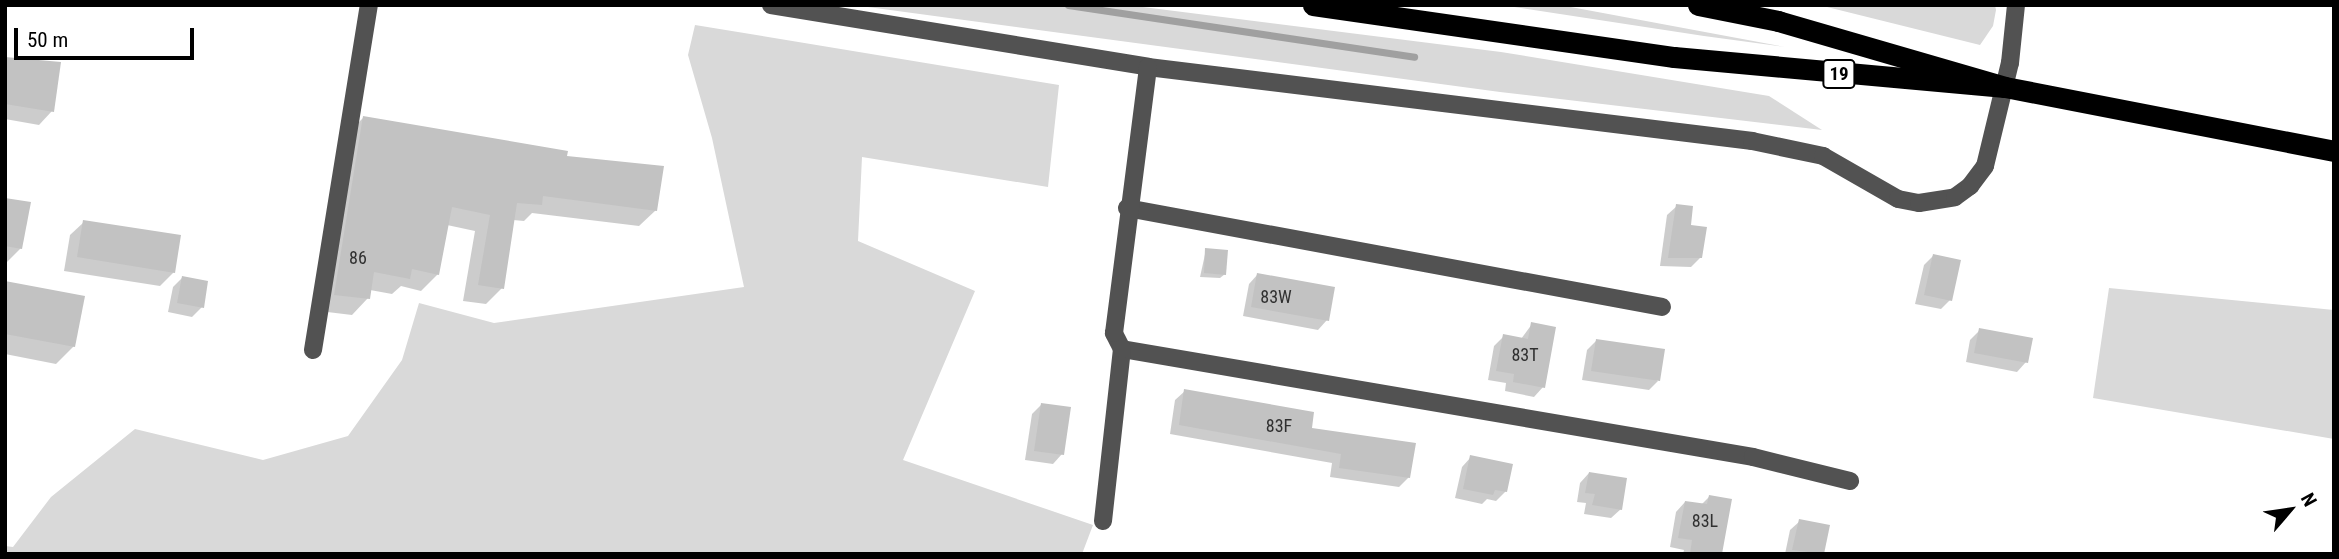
<!DOCTYPE html>
<html>
<head>
<meta charset="utf-8">
<style>
  body { margin:0 }
  #map { position:relative; width:2339px; height:559px; overflow:hidden; background:#fff; font-family:"Roboto Condensed",sans-serif }
  div>[style] { position:absolute }
  .green>* { inset:0; background:#d9d9d9 }
  .shadow>* { inset:0; background:#0003 }
  .stream>* { height:7px; margin:-3.5px; padding:0 3.5px; transform-origin:3.5px; border-radius:3.5px; background:#a0a0a0 }
  .building>* { inset:0; background:#c2c2c2 }
  .minor>* { height:18px; margin:-9px; padding:0 9px; transform-origin:9px; border-radius:9px; background:#525252 }
  .highway>* { height:21px; margin:-10.5px; padding:0 10.5px; transform-origin:10.5px; border-radius:10.5px; background:#000 }
  span { translate:-50% -50%; white-space:nowrap; text-align:center; line-height:1.15; -webkit-text-stroke:6px #fff; paint-order:stroke }
  .number-label { font-size:18px; color:#303030 }
  .number-label span { -webkit-text-stroke-width:0 }
  .shield-label span { padding:2px 5px; background:#fff; border:2px solid; border-radius:5px; -webkit-text-stroke-width:0 }
  .shield-label { font-size:19px; color:#000; font-weight:700 }
  .frame { position:absolute; inset:0; border:7px solid #000; pointer-events:none }
  .north { position:absolute; left:2255px; top:475px; width:70px; height:70px; -webkit-text-stroke:5px #fff; paint-order:stroke; rotate:61deg; font-size:19px; font-weight:700; line-height:28px; text-align:center; color:#000 }
  .north::after { content:''; display:block; margin:auto; width:24px; height:32px; background:#000; clip-path:polygon(50% 0,100% 100%,50% 72%,0 100%) }
  .scale { position:absolute; left:14px; top:28px; width:180px; height:32px; box-sizing:border-box; border:4px solid #000; border-top:0; padding-left:9px; font-size:21px; line-height:24px; white-space:nowrap; color:#000; -webkit-text-stroke:5px #fff; paint-order:stroke }
</style>
</head>
<body>
<div id="map">
  <div class="green">
    <div style="clip-path:polygon(853px 5px,1127px 5px,1501px 52px,1769px 96px,1822px 130px,1500px 92px)"></div>
    <div style="clip-path:polygon(1501px 5px,1560px 5px,1785px 47px,1704px 36px)"></div>
    <div style="clip-path:polygon(1819px 5px,1995px 5px,1996px 10px,1993px 26px,1980px 45px)"></div>
    <div style="clip-path:polygon(695px 25px,1059px 85px,1048px 187px,862px 157px,858px 241px,975px 291px,903px 460px,1093px 525px,1082px 554px,5px 554px,5px 546px,13px 547px,51px 497px,135px 429px,263px 460px,348px 436px,402px 360px,419px 303px,494px 323px,744px 287px,712px 138px,688px 55px)"></div>
    <div style="clip-path:polygon(2109px 288px,2334px 310px,2334px 439px,2093px 398px)"></div>
  </div>
  <div class="shadow">
    <div style="clip-path:polygon(5px 57px,52px 111px,39px 125px,5px 119px)"></div>
    <div style="clip-path:polygon(363px 118px,565px 157px,656px 210px,639px 226px,532px 213px,524px 221px,513px 220px,502px 288px,486px 304px,463px 301px,475px 231px,447px 225px,438px 274px,421px 291px,401px 286px,392px 294px,370px 290px,368px 298px,352px 315px,319px 311px,347px 134px)"></div>
    <div style="clip-path:polygon(5px 199px,21px 248px,7px 262px,5px 261px)"></div>
    <div style="clip-path:polygon(1677px 206px,1700px 258px,1691px 267px,1660px 266px,1667px 215px)"></div>
    <div style="clip-path:polygon(84px 222px,174px 272px,160px 286px,64px 271px,70px 235px)"></div>
    <div style="clip-path:polygon(1206px 250px,1225px 274px,1220px 278px,1200px 277px)"></div>
    <div style="clip-path:polygon(1933px 256px,1950px 300px,1941px 309px,1915px 304px,1924px 265px)"></div>
    <div style="clip-path:polygon(1258px 274px,1327px 320px,1318px 330px,1243px 316px,1249px 284px)"></div>
    <div style="clip-path:polygon(182px 278px,202px 307px,192px 317px,168px 312px,173px 287px)"></div>
    <div style="clip-path:polygon(5px 282px,74px 346px,56px 364px,5px 354px)"></div>
    <div style="clip-path:polygon(1532px 324px,1543px 387px,1534px 397px,1505px 391px,1506px 383px,1488px 380px,1494px 346px,1504px 336px,1521px 339px)"></div>
    <div style="clip-path:polygon(1980px 330px,2026px 362px,2017px 372px,1966px 362px,1970px 340px)"></div>
    <div style="clip-path:polygon(1597px 340px,1658px 381px,1649px 390px,1582px 380px,1587px 350px)"></div>
    <div style="clip-path:polygon(1185px 391px,1310px 429px,1409px 477px,1399px 487px,1330px 477px,1332px 463px,1170px 434px,1175px 400px)"></div>
    <div style="clip-path:polygon(1042px 404px,1062px 454px,1053px 464px,1025px 460px,1032px 414px)"></div>
    <div style="clip-path:polygon(1471px 457px,1506px 491px,1496px 501px,1487px 499px,1482px 504px,1455px 498px,1462px 467px)"></div>
    <div style="clip-path:polygon(1589px 473px,1621px 509px,1611px 518px,1584px 514px,1586px 503px,1577px 502px,1580px 483px)"></div>
    <div style="clip-path:polygon(1709px 497px,1721px 554px,1683px 554px,1684px 550px,1670px 547px,1676px 512px,1685px 502px,1701px 505px)"></div>
    <div style="clip-path:polygon(1800px 521px,1822px 554px,1785px 554px,1790px 530px)"></div>
  </div>
  <div class="stream">
    <div style="left:1068px;top:5px;width:350px;rotate:8.5deg"></div>
  </div>
  <div class="building">
    <div style="clip-path:polygon(5px 57px,61px 62px,54px 112px,5px 104px)"></div>
    <div style="clip-path:polygon(363px 116px,568px 151px,567px 156px,664px 166px,657px 211px,543px 196px,542px 205px,517px 203px,504px 289px,478px 285px,490px 215px,452px 207px,439px 275px,412px 269px,410px 279px,374px 272px,370px 299px,334px 295px)"></div>
    <div style="clip-path:polygon(5px 198px,31px 202px,22px 249px,5px 246px)"></div>
    <div style="clip-path:polygon(1676px 204px,1693px 206px,1691px 225px,1707px 227px,1702px 258px,1668px 258px)"></div>
    <div style="clip-path:polygon(83px 220px,181px 235px,175px 273px,77px 257px)"></div>
    <div style="clip-path:polygon(1205px 248px,1228px 250px,1226px 275px,1204px 273px)"></div>
    <div style="clip-path:polygon(1933px 254px,1961px 260px,1952px 301px,1924px 295px)"></div>
    <div style="clip-path:polygon(1257px 273px,1335px 287px,1329px 321px,1251px 307px)"></div>
    <div style="clip-path:polygon(182px 276px,208px 281px,204px 308px,177px 303px)"></div>
    <div style="clip-path:polygon(5px 281px,85px 296px,75px 347px,5px 334px)"></div>
    <div style="clip-path:polygon(1531px 322px,1556px 327px,1545px 388px,1513px 382px,1514px 374px,1496px 371px,1503px 334px,1528px 339px)"></div>
    <div style="clip-path:polygon(1979px 328px,2033px 338px,2028px 363px,1974px 353px)"></div>
    <div style="clip-path:polygon(1596px 339px,1665px 349px,1660px 381px,1591px 371px)"></div>
    <div style="clip-path:polygon(1184px 389px,1314px 412px,1312px 428px,1416px 443px,1410px 478px,1339px 468px,1341px 454px,1179px 425px)"></div>
    <div style="clip-path:polygon(1041px 403px,1071px 407px,1064px 455px,1034px 451px)"></div>
    <div style="clip-path:polygon(1470px 455px,1513px 464px,1507px 492px,1495px 490px,1493px 495px,1463px 489px)"></div>
    <div style="clip-path:polygon(1589px 472px,1627px 478px,1622px 510px,1592px 505px,1595px 494px,1585px 493px)"></div>
    <div style="clip-path:polygon(1709px 495px,1732px 499px,1722px 554px,1690px 554px,1692px 540px,1678px 538px,1685px 501px,1707px 504px)"></div>
    <div style="clip-path:polygon(1799px 519px,1830px 525px,1824px 554px,1792px 550px)"></div>
  </div>
  <div class="minor">
    <div style="left:771px;top:5px;width:382px;rotate:9.3deg"></div>
    <div style="left:1148px;top:67px;width:609px;rotate:6.98deg"></div>
    <div style="left:1752px;top:141px;width:73px;rotate:11.9deg"></div>
    <div style="left:1823px;top:156px;width:86px;rotate:29.8deg"></div>
    <div style="left:1898px;top:199px;width:21px;rotate:11deg"></div>
    <div style="left:1919px;top:203px;width:36px;rotate:-9deg"></div>
    <div style="left:1955px;top:197px;width:19px;rotate:-36deg"></div>
    <div style="left:1970px;top:186px;width:25px;rotate:-53deg"></div>
    <div style="left:1985px;top:166px;width:106px;rotate:-76.4deg"></div>
    <div style="left:2010px;top:63px;width:58px;rotate:-84.1deg"></div>
    <div style="left:1127px;top:208px;width:544px;rotate:10.48deg"></div>
    <div style="left:1122px;top:349px;width:640px;rotate:9.71deg"></div>
    <div style="left:1753px;top:457px;width:100px;rotate:13.9deg"></div>
    <div style="left:313px;top:350px;width:350px;rotate:-80.8deg"></div>
    <div style="left:1103px;top:521px;width:173px;rotate:-83.7deg"></div>
    <div style="left:1122px;top:349px;width:18px;rotate:-117deg"></div>
    <div style="left:1114px;top:333px;width:268px;rotate:-82.7deg"></div>
  </div>
  <div class="highway">
    <div style="left:1313px;top:5px;width:365px;rotate:8.2deg"></div>
    <div style="left:1674px;top:57px;width:332px;rotate:5.2deg"></div>
    <div style="left:1698px;top:5px;width:82px;rotate:11.3deg"></div>
    <div style="left:1778px;top:21px;width:236px;rotate:16.2deg"></div>
    <div style="left:2005px;top:87px;width:335px;rotate:11deg"></div>
  </div>
  <div class="number-label">
    <span style="left:358px;top:258px">86</span>
    <span style="left:1276px;top:297px">83W</span>
    <span style="left:1525px;top:355px">83T</span>
    <span style="left:1279px;top:426px">83F</span>
    <span style="left:1705px;top:521px">83L</span>
  </div>
  <div class="shield-label">
    <span style="left:1839px;top:74px">19</span>
  </div>
  <div class="frame"></div>
  <div class="north">N</div>
  <div class="scale">50 m</div>
</div>
</body>
</html>
